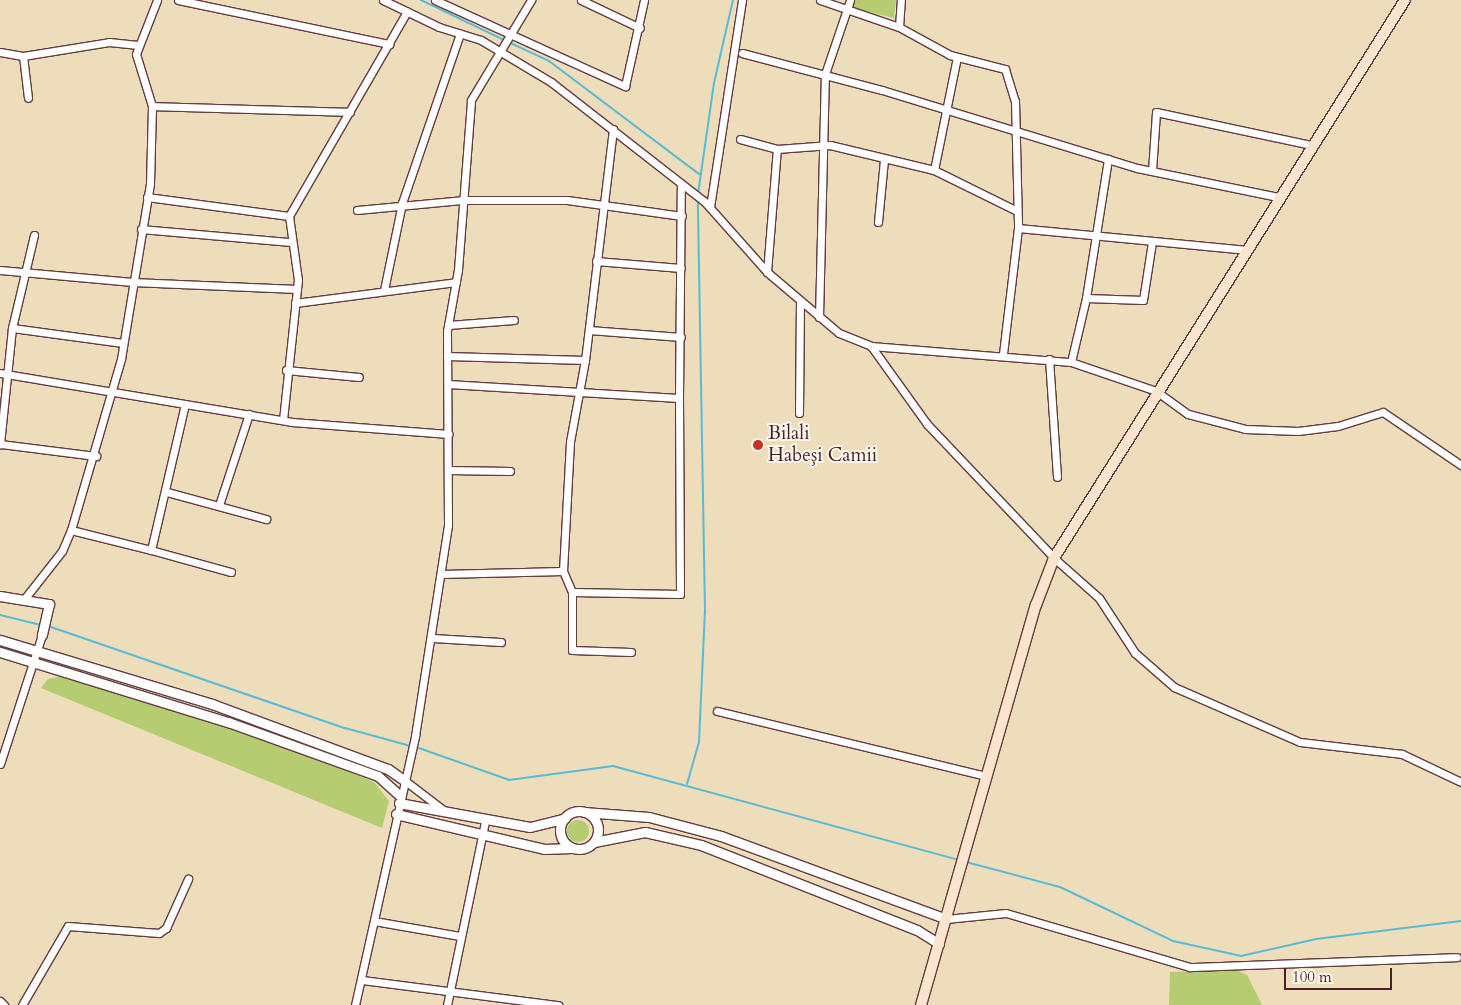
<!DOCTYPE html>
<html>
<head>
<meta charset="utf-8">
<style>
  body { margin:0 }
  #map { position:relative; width:1461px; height:1005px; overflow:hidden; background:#edb; font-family:Cardo,serif }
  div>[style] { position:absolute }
  .green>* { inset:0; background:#b5cc70 }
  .round { border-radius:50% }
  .stream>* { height:2px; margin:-1px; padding:0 1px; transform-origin:1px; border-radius:1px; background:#57bbd5 }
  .roads { filter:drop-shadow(1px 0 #633c41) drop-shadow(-1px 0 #633c41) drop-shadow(0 1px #633c41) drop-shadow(0 -1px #633c41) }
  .minor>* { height:7px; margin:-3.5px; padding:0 3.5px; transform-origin:3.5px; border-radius:3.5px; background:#fff }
  .tertiary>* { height:9px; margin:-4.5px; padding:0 4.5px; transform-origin:4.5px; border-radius:4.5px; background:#fff }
  .tertiary>.ring { margin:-4.5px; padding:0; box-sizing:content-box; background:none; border:9px solid #fff; border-radius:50% }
  .secondary>* { height:10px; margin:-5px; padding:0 5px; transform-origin:5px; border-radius:5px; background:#fbe5cf }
  .dots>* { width:14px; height:14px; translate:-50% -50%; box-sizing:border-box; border:2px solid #fbf7ec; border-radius:50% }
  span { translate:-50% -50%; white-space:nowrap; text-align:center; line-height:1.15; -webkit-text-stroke:4px #fbf7ec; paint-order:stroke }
  .poi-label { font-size:19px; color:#4a1f2b }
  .left { translate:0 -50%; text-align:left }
  .scale { position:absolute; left:1284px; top:968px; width:108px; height:22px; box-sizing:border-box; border:2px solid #4a1f2b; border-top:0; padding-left:6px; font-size:15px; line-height:18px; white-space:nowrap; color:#4a1f2b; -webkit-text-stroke:4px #fbf7ec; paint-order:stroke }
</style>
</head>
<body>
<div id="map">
  <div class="green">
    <div style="clip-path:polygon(854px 0,896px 0,894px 18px,852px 8px)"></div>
    <div style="clip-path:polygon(62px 676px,289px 747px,374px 782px,389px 801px,382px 828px,41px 688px,48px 679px)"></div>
    <div class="round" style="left:567px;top:820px;width:22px;height:22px"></div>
    <div style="clip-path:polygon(1236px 970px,1247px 975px,1262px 1005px,1169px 1005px,1170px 972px)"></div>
  </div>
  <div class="stream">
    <div style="left:421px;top:0;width:92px;rotate:25.7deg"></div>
    <div style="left:508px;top:42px;width:45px;rotate:24.9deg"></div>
    <div style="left:549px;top:61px;width:188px;rotate:37deg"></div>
    <div style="left:698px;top:194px;width:112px;rotate:-81.8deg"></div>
    <div style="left:714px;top:83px;width:85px;rotate:-77.1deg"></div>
    <div style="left:0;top:615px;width:42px;rotate:13.7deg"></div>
    <div style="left:48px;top:626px;width:314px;rotate:19deg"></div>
    <div style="left:345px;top:728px;width:68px;rotate:15.3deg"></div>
    <div style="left:416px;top:747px;width:99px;rotate:19.5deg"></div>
    <div style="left:509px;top:780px;width:105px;rotate:-7.7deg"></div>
    <div style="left:613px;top:766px;width:359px;rotate:15.2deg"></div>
    <div style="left:687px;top:784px;width:44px;rotate:-74.1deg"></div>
    <div style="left:699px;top:742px;width:130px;rotate:-87.4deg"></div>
    <div style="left:705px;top:612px;width:413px;rotate:-91deg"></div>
    <div style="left:966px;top:862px;width:97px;rotate:14.9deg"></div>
    <div style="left:1060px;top:887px;width:125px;rotate:25.5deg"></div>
    <div style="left:1173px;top:941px;width:70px;rotate:12.4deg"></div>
    <div style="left:1241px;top:956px;width:77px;rotate:-12.8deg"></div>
    <div style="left:1316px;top:939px;width:146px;rotate:-7.1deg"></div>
  </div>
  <div class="roads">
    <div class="minor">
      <div style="left:178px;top:0;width:216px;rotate:11.8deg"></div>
      <div style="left:383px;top:0;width:62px;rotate:25.7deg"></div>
      <div style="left:439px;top:27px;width:44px;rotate:17.2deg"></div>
      <div style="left:481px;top:40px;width:82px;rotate:31deg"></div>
      <div style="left:551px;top:82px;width:194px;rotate:37.9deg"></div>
      <div style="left:704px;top:201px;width:95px;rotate:48.4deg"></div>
      <div style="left:767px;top:272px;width:94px;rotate:40.3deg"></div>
      <div style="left:839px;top:333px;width:35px;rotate:22deg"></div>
      <div style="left:871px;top:346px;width:201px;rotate:4.6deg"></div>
      <div style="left:1071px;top:362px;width:90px;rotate:18.8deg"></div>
      <div style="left:1156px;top:391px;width:39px;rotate:36deg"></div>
      <div style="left:1188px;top:414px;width:59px;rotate:14.7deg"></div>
      <div style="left:1245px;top:429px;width:53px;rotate:2.2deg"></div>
      <div style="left:1298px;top:431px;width:40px;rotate:-7.1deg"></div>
      <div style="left:1338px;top:426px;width:47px;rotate:-17.3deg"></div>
      <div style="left:1383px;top:412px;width:94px;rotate:34.2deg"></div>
      <div style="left:435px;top:0;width:209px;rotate:24.4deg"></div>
      <div style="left:625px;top:86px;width:88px;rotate:-77.5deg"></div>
      <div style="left:581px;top:0;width:65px;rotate:25.4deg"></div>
      <div style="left:820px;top:0;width:83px;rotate:18.9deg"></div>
      <div style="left:899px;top:27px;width:58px;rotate:28.8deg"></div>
      <div style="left:950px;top:55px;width:57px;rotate:14.3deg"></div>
      <div style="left:1005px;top:69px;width:34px;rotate:73deg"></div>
      <div style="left:1015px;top:101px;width:127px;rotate:88.6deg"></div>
      <div style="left:1018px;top:228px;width:127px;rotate:96.8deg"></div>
      <div style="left:899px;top:27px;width:27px;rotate:-86deg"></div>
      <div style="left:0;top:52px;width:23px;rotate:10deg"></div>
      <div style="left:23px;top:56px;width:87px;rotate:-9.2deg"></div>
      <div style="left:109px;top:42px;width:29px;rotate:6deg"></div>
      <div style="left:742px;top:53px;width:145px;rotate:14.8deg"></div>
      <div style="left:882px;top:90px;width:267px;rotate:17deg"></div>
      <div style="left:1137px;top:168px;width:144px;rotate:11.6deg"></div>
      <div style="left:23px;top:56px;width:42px;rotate:83.2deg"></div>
      <div style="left:152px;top:106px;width:198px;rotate:1.7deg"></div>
      <div style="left:613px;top:129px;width:233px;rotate:96.9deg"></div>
      <div style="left:585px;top:360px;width:83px;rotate:100.4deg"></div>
      <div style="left:570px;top:442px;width:129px;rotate:93.1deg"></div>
      <div style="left:563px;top:571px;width:23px;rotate:67deg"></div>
      <div style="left:572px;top:592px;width:58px;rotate:90deg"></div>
      <div style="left:572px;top:650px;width:59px;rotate:1.9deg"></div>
      <div style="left:740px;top:139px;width:38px;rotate:15deg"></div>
      <div style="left:777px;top:149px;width:53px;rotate:-4.3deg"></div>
      <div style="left:830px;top:145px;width:107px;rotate:13.5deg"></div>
      <div style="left:934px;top:170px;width:93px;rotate:26.3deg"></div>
      <div style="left:934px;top:170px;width:115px;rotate:-78.5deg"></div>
      <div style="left:1152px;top:171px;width:59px;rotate:-86.1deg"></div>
      <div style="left:1156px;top:112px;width:158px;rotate:12deg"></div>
      <div style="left:147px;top:197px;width:143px;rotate:7.6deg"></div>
      <div style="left:710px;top:207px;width:209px;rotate:-81.2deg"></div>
      <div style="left:357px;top:210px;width:105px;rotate:-5.4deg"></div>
      <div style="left:462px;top:200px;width:105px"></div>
      <div style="left:567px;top:200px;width:116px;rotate:7.9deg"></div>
      <div style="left:878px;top:222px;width:62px;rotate:-84.5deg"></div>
      <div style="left:1018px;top:228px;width:228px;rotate:5.5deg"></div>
      <div style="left:141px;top:229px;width:150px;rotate:5deg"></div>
      <div style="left:34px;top:235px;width:96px;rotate:103.3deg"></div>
      <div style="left:12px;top:328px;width:117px;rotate:95.9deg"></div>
      <div style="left:0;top:444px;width:97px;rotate:7.1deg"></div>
      <div style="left:596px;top:261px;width:85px;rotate:4.7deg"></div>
      <div style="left:0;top:270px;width:133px;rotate:5.2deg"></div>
      <div style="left:132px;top:282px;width:165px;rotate:2.4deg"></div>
      <div style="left:767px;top:272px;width:123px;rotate:-85.4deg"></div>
      <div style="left:384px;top:290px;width:89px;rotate:-78.3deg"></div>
      <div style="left:402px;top:203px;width:179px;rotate:-71.1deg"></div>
      <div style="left:1086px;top:298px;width:57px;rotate:2deg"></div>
      <div style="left:1143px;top:300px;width:59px;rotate:-81.2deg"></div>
      <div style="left:295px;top:303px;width:162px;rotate:-7.4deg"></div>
      <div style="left:819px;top:317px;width:243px;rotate:-88.6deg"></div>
      <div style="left:825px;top:74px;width:78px;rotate:-71.3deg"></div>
      <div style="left:448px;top:325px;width:66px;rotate:-4.3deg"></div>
      <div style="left:12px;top:328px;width:112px;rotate:7.7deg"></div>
      <div style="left:589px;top:330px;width:92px;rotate:4.4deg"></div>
      <div style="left:871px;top:346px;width:96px;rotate:54.3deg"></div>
      <div style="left:927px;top:424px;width:185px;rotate:46.5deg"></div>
      <div style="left:1054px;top:558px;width:60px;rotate:41.6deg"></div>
      <div style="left:1099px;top:598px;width:66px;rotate:56.8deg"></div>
      <div style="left:1135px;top:653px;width:52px;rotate:41.1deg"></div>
      <div style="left:1174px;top:687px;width:137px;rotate:23.6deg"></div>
      <div style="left:1300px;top:742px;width:103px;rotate:6.7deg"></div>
      <div style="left:1402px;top:754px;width:65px;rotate:25.4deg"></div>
      <div style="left:447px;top:356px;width:138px;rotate:1.7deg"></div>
      <div style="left:1049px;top:359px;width:118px;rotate:86.1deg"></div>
      <div style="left:1071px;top:362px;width:66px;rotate:-76.8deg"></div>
      <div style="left:1086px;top:298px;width:141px;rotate:-81deg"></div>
      <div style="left:286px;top:370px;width:73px;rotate:5.5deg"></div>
      <div style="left:0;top:373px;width:296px;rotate:9.5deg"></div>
      <div style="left:292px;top:422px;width:157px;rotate:4.4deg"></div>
      <div style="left:448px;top:384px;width:231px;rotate:3.5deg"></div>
      <div style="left:679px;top:398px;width:196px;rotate:89.7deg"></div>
      <div style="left:680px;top:594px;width:108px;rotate:-178.9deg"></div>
      <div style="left:679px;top:398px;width:214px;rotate:-89.5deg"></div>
      <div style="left:185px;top:404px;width:150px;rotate:103.1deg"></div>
      <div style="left:151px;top:550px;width:83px;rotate:15.4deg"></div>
      <div style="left:799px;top:413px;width:111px;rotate:-89.5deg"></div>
      <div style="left:283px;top:420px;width:141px;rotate:-83.9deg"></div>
      <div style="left:298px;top:280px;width:65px;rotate:-98deg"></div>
      <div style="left:289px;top:216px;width:236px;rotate:-60deg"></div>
      <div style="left:448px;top:470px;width:62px;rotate:0.9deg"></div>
      <div style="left:167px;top:492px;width:103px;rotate:15.3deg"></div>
      <div style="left:219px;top:505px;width:96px;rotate:-71.8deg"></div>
      <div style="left:71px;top:530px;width:178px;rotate:-73.7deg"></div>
      <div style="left:121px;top:359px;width:178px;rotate:-80.6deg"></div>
      <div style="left:150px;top:183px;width:77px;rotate:-88.5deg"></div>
      <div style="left:152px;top:106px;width:54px;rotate:-107.1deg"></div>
      <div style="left:136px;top:54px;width:58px;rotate:-68.7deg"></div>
      <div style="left:441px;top:574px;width:122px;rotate:-1.4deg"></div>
      <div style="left:25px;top:598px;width:60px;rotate:-51.8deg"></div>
      <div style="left:62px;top:551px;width:23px;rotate:-67deg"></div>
      <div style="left:71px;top:530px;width:82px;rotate:14deg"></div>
      <div style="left:432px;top:638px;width:69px;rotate:3.3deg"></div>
      <div style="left:717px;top:711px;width:277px;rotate:13.6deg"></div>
      <div style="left:0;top:764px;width:136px;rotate:-72deg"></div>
      <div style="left:404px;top:780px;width:48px;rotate:37.3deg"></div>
      <div style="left:946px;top:919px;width:60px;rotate:-5.7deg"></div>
      <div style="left:1006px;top:913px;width:192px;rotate:16.4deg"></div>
      <div style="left:1190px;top:967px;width:267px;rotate:-2.1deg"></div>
      <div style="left:374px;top:921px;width:87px;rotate:9.9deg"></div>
      <div style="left:362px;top:980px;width:198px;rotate:7.3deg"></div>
      <div style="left:0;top:1001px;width:6px;rotate:45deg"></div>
      <div style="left:22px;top:1005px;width:91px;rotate:-59.8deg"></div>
      <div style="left:68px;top:926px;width:91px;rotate:4.4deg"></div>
      <div style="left:159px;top:933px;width:9px;rotate:-36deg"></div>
      <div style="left:166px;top:928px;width:54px;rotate:-65.8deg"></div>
      <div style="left:355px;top:1005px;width:276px;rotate:-77.4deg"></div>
      <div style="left:415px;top:736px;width:214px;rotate:-81.1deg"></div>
      <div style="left:448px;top:525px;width:194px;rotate:-90.3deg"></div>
      <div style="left:447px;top:331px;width:62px;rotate:-79.8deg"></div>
      <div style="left:458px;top:270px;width:170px;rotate:-85.6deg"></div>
      <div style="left:471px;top:100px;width:117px;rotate:-59deg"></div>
      <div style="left:447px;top:1005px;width:187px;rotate:-78.3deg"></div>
    </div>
    <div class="tertiary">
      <div style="left:0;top:596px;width:50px;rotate:9.3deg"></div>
      <div style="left:49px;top:604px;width:32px;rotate:103deg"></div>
      <div style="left:0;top:640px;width:221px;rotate:16.8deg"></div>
      <div style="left:212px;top:704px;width:188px;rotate:20.3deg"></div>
      <div style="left:388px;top:769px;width:19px;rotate:35deg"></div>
      <div style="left:0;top:652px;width:239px;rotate:17.1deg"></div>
      <div style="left:228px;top:722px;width:159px;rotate:19.8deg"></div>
      <div style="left:378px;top:776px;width:30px;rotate:42deg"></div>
      <div style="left:399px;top:803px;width:133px;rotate:10.4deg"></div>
      <div style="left:530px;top:827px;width:36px;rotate:-14deg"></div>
      <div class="ring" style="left:560px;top:811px;width:29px;height:29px"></div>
      <div style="left:584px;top:812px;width:65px;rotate:4.4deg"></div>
      <div style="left:649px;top:817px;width:74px;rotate:14.8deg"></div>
      <div style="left:721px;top:836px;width:240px;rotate:20.2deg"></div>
      <div style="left:396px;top:814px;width:152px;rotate:13.3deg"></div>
      <div style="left:544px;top:849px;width:28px;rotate:-2deg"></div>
      <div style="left:594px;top:842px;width:52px;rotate:-11.1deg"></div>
      <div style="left:645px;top:832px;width:57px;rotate:13.1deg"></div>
      <div style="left:701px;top:845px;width:232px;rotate:21.5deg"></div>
      <div style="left:917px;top:930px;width:26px;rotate:32deg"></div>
    </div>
    <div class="secondary">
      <div style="left:921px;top:1005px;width:416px;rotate:-74deg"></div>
      <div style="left:1036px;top:605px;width:50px;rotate:-69deg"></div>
      <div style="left:1054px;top:558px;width:659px;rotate:-57.83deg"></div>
    </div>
  </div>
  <div class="dots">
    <div style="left:758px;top:445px;background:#c8321e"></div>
  </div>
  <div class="poi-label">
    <span class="left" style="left:768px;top:445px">Bilali<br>Habeşi Camii</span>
  </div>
  <div class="scale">100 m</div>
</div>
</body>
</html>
